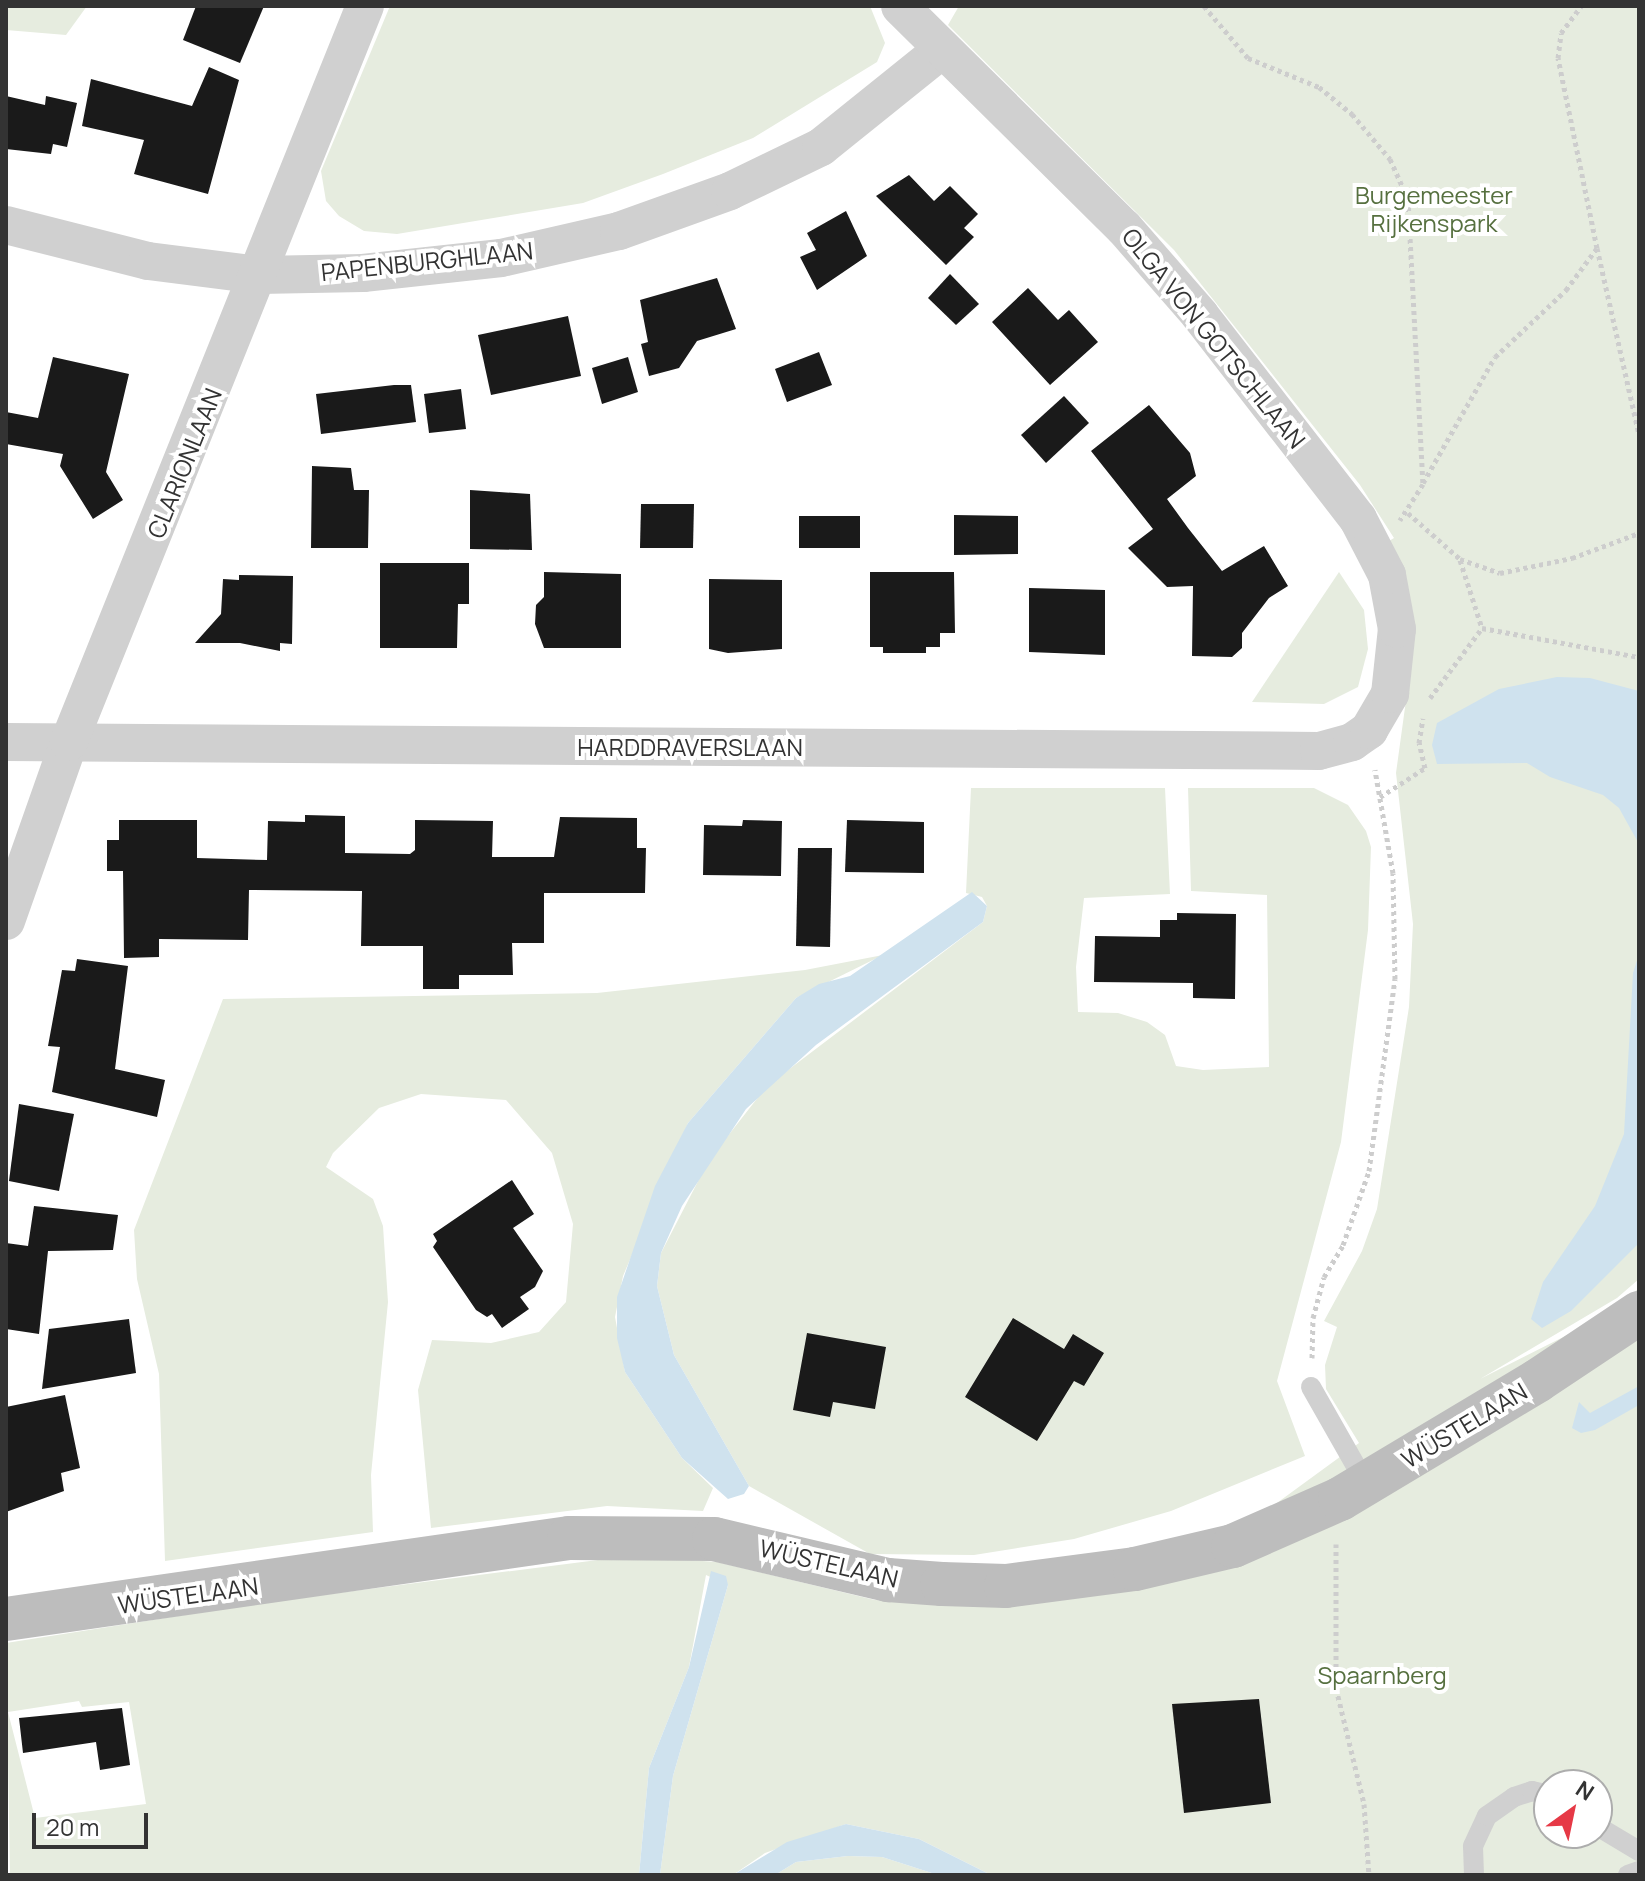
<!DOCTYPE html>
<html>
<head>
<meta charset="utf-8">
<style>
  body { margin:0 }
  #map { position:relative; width:1645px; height:1881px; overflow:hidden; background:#fff; font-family:Manrope,sans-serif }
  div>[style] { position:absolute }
  .green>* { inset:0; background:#e6ecdf }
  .water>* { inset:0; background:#cfe2ee }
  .building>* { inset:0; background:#1a1a1a }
  .path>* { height:5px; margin-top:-2.5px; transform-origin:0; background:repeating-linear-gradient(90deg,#cdcdcd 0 4px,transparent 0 8px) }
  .lane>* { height:20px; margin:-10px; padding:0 10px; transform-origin:10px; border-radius:10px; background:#d0d0d0 }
  .street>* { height:38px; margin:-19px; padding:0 19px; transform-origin:19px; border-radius:19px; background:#d0d0d0 }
  .secondary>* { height:44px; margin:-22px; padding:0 22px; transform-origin:22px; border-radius:22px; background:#bdbdbd }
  span { translate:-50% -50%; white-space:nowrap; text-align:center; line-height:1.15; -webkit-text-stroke:8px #fff; paint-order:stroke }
  .park-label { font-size:24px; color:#56703f }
  .street-label { font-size:24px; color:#333 }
  .frame { position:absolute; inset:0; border:8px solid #333; pointer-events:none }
  .north { position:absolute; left:1533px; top:1769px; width:80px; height:80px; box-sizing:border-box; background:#fff; border:2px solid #adadad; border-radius:50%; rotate:33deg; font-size:22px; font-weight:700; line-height:32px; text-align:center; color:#333 }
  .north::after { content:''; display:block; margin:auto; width:28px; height:36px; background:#e63946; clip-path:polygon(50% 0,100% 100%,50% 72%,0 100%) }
  .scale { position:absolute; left:32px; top:1813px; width:116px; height:36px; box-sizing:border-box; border:4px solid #333; border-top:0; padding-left:10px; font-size:24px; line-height:28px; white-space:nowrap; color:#333; -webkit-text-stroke:6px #fff; paint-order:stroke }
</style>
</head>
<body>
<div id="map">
  <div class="green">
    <div style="clip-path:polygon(6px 6px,87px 6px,66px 35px,6px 30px)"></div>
    <div style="clip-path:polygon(390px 6px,870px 6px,885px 43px,877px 62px,753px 138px,663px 174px,583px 203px,397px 234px,364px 231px,339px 216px,326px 201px,321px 171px)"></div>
    <div style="clip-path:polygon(evenodd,959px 6px,1639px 6px,1639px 1279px,1617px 1298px,1480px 1379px,1611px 1313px,1639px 1288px,1639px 1875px,991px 1875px,919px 1839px,846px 1824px,765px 1853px,733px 1875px,660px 1875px,673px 1776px,728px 1585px,706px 1575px,689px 1667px,649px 1768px,639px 1875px,10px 1875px,6px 1643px,267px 1602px,629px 1556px,717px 1562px,875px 1600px,927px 1603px,1251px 1522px,1359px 1443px,1326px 1389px,1325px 1365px,1337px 1327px,1324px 1321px,1362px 1251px,1377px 1209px,1409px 1007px,1413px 924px,1396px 773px,1414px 642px,1389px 541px,1394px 538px,1360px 485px,1174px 250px,948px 25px,959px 6px,79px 1701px,82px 1707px,129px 1702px,146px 1804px,35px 1818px,8px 1712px,79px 1701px,959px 6px,1549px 1785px,1597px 1785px,1597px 1833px,1549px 1833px,1549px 1785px)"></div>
    <div style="clip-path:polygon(1339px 572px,1364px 610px,1368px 649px,1358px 687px,1324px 704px,1252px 702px)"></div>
    <div style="clip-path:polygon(971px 788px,1165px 788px,1170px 894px,1084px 898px,1076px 967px,1078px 1012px,1118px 1013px,1147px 1022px,1165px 1035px,1176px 1066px,1203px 1070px,1269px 1067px,1267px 895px,1191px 891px,1188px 788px,1314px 788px,1348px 805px,1366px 831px,1371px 847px,1368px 930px,1341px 1142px,1277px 1381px,1305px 1456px,1171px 1511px,1074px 1539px,974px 1555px,870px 1554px,749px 1486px,674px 1355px,657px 1286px,661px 1253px,709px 1160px,767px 1086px,983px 922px,987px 906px,982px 897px,966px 893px)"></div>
    <div style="clip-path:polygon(883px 955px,796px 998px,688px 1123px,623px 1276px,615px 1317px,625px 1372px,682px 1458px,713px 1488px,703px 1511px,607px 1506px,431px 1528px,418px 1390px,432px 1340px,491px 1343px,539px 1332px,566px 1302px,573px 1224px,552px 1153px,506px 1100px,421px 1094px,379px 1108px,333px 1153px,326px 1167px,373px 1199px,383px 1226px,388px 1302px,371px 1475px,373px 1532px,165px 1561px,159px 1374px,137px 1279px,134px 1230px,223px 999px,597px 993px,805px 970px)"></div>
    <div style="clip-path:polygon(848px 1856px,882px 1857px,938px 1875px,775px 1875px,796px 1862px)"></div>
  </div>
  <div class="water">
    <div style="clip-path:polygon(1557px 677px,1590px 678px,1639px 691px,1639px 844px,1619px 808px,1603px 795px,1550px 777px,1527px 763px,1437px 764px,1432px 745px,1437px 723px,1499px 689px)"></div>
    <div style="clip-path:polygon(972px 892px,987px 906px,983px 922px,816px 1045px,746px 1109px,682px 1206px,661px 1253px,657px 1286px,674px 1355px,749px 1486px,744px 1494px,728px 1499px,682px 1458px,625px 1372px,617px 1338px,617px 1297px,655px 1186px,688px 1123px,796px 998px,819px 984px,850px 976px)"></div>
    <div style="clip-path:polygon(1639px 954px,1639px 1243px,1571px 1311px,1542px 1328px,1531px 1319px,1543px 1282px,1595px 1206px,1624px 1134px,1633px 973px)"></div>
    <div style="clip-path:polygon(1639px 1386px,1639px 1405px,1595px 1430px,1581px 1433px,1572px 1428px,1579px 1402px,1590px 1413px)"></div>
    <div style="clip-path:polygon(711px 1571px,726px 1576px,728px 1585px,673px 1776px,660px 1875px,639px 1875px,649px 1768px,689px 1667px)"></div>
    <div style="clip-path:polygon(846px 1824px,919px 1839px,991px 1875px,938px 1875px,882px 1857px,848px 1856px,796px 1862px,775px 1875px,733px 1875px,787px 1842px)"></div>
  </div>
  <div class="building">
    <div style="clip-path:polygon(196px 6px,264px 6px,240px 63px,183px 40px)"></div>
    <div style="clip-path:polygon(209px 67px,239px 80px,208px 194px,134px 174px,144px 140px,82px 126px,91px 79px,192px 106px)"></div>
    <div style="clip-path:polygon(6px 96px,45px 105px,46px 96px,77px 103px,67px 147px,53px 144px,51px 154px,6px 149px)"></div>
    <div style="clip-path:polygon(909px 175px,934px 201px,950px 186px,978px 214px,964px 228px,974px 237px,946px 265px,876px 196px)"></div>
    <div style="clip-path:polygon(846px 211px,867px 256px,817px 290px,800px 257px,816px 250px,807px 233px)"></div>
    <div style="clip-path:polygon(950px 274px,979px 304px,956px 325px,928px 298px)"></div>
    <div style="clip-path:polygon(717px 278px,736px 329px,697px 341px,679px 368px,649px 376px,641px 344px,648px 342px,640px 300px)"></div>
    <div style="clip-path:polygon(1028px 288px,1058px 320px,1069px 310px,1098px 342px,1050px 385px,992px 322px)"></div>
    <div style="clip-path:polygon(568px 316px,581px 376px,491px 395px,478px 335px)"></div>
    <div style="clip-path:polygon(819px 352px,832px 385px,787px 402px,775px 369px)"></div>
    <div style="clip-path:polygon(53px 357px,129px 374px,106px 472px,123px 500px,93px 519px,60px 466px,63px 454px,6px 444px,6px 412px,38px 418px)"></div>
    <div style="clip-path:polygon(628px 357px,638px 392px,602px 404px,592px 368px)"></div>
    <div style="clip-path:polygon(394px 385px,411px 385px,416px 422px,321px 434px,316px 394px)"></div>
    <div style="clip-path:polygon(461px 389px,466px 429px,429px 433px,424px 394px)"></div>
    <div style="clip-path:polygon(1064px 396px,1089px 423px,1046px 463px,1021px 435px)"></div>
    <div style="clip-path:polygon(1149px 405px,1190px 453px,1196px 476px,1167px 499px,1188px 528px,1222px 571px,1264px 546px,1288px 586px,1269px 598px,1242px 633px,1242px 648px,1232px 657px,1192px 656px,1193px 586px,1167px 587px,1128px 548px,1153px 529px,1091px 451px)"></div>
    <div style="clip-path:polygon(312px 466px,351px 468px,354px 490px,369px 490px,368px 548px,311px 548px)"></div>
    <div style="clip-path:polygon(470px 490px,530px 494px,532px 550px,470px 549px)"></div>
    <div style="clip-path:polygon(641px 504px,694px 504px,693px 548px,640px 548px)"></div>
    <div style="clip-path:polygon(954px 515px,1018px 516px,1018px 554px,954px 555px)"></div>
    <div style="clip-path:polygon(799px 516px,860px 516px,860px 548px,799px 548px)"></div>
    <div style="clip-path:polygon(380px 563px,469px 563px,469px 604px,458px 604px,457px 648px,380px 648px)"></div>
    <div style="clip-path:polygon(544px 572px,621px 574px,621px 648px,544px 648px,535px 624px,536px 605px,544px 597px)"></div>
    <div style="clip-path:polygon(870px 572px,954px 572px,955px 633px,940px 633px,940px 647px,926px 647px,926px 653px,883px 653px,883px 647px,870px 647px)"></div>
    <div style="clip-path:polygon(239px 575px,293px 576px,292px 644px,280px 643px,280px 651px,240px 643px,195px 643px,221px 614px,223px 579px,239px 580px)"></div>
    <div style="clip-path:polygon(709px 579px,782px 580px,782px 649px,728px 653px,709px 649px)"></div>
    <div style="clip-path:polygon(1029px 588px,1105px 590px,1105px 655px,1029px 652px)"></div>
    <div style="clip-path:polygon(305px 815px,345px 816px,345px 853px,410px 854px,415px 850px,415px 820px,493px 821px,492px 857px,554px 857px,560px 817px,637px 818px,637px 848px,646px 848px,645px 893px,544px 893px,544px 943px,512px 943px,513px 975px,459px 975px,459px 989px,423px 989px,423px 946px,361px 946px,362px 891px,249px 890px,248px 940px,159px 939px,159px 957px,124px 958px,123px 871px,107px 871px,107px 840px,119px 840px,119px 820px,197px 820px,197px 858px,267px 860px,268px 821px,305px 822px)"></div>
    <div style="clip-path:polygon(743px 820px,782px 821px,781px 876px,703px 875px,704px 825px,742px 826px)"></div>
    <div style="clip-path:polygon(847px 820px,924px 822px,924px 873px,845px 872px)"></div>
    <div style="clip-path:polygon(798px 848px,832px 848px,830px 947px,796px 946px)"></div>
    <div style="clip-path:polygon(1177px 913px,1236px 914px,1235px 999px,1193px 998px,1193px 983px,1094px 982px,1095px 936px,1160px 937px,1160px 920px,1177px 920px)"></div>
    <div style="clip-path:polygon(77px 959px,128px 966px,115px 1069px,165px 1080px,157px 1117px,52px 1092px,60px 1047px,48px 1046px,62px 970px,75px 971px)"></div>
    <div style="clip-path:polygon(19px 1104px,74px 1114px,59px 1191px,9px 1181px)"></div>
    <div style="clip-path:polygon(512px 1180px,534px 1214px,513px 1228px,543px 1271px,535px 1287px,520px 1297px,529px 1309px,502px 1328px,492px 1314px,487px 1317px,476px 1310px,433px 1247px,437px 1241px,433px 1234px)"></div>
    <div style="clip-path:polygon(34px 1206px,118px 1215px,113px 1250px,48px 1251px,39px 1334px,6px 1329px,6px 1243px,28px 1246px)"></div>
    <div style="clip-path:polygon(1013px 1318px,1064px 1349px,1073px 1334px,1104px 1353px,1084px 1386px,1074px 1381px,1037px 1441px,965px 1397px)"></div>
    <div style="clip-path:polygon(129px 1319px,136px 1373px,42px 1389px,49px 1329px)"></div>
    <div style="clip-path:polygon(807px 1333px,886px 1347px,875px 1409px,833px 1402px,830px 1417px,793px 1410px)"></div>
    <div style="clip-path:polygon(65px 1395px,80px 1468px,61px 1473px,64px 1491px,6px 1512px,6px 1407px)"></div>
    <div style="clip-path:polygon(1259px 1699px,1271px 1803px,1184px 1813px,1172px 1704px)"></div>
    <div style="clip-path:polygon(122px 1708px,130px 1765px,100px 1770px,96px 1742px,23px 1753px,19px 1718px)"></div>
  </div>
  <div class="path">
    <div style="left:1204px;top:6px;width:68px;rotate:49.8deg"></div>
    <div style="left:1248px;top:58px;width:77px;rotate:22.2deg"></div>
    <div style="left:1319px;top:87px;width:43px;rotate:39.3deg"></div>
    <div style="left:1352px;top:114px;width:59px;rotate:49.8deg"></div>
    <div style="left:1390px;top:159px;width:44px;rotate:65.8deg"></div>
    <div style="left:1408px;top:199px;width:285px;rotate:87deg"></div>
    <div style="left:1423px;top:484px;width:43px;rotate:122.6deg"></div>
    <div style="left:1597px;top:248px;width:191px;rotate:77.3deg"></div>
    <div style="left:1423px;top:483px;width:145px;rotate:-60.3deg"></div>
    <div style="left:1495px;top:357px;width:98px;rotate:-43.3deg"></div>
    <div style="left:1566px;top:290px;width:52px;rotate:-53.6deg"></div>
    <div style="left:1597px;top:248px;width:194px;rotate:-101.6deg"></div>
    <div style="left:1558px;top:58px;width:25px;rotate:-83deg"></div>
    <div style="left:1561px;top:33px;width:34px;rotate:-53deg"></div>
    <div style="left:1408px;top:513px;width:69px;rotate:41.5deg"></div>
    <div style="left:1460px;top:559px;width:42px;rotate:19.3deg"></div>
    <div style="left:1500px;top:573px;width:74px;rotate:-11.8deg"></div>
    <div style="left:1572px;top:558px;width:72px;rotate:-20.5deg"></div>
    <div style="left:1460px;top:560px;width:71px;rotate:72.1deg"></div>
    <div style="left:1482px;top:628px;width:160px;rotate:10.5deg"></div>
    <div style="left:1430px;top:698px;width:87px;rotate:-53.4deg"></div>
    <div style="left:1380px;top:797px;width:54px;rotate:-32.8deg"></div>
    <div style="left:1425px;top:768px;width:26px;rotate:-103deg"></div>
    <div style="left:1419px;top:743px;width:25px;rotate:-81deg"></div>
    <div style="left:1312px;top:1358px;width:40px;rotate:-88.6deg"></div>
    <div style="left:1313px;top:1318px;width:42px;rotate:-75deg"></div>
    <div style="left:1324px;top:1277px;width:37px;rotate:-59deg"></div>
    <div style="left:1343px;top:1245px;width:78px;rotate:-70.6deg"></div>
    <div style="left:1369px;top:1171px;width:194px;rotate:-82.3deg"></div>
    <div style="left:1395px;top:979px;width:106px;rotate:-91.1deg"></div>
    <div style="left:1393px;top:873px;width:105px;rotate:-99.9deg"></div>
    <div style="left:1336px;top:1544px;width:144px;rotate:90deg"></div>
    <div style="left:1336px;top:1688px;width:119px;rotate:76.4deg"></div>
    <div style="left:1364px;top:1804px;width:71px;rotate:86deg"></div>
  </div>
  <div class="lane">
    <div style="left:1311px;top:1387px;width:112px;rotate:60.4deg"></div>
    <div style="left:1597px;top:1826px;width:49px;rotate:30.8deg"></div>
    <div style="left:1474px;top:1875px;width:29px;rotate:-92deg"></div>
    <div style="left:1473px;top:1846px;width:33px;rotate:-65deg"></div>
    <div style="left:1487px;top:1816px;width:33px;rotate:-35deg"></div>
    <div style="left:1514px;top:1797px;width:19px;rotate:-18deg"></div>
    <div style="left:1532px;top:1791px;width:17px;rotate:13deg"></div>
    <div style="left:1628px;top:1875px;width:12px;rotate:-20deg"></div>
  </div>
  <div class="street">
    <div style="left:6px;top:225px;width:146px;rotate:14.2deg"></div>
    <div style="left:148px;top:261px;width:112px;rotate:7.2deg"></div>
    <div style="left:259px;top:275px;width:104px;rotate:-1.1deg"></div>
    <div style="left:363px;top:273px;width:139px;rotate:-6.2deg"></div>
    <div style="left:501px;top:258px;width:121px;rotate:-12.9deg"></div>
    <div style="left:619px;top:231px;width:118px;rotate:-19.8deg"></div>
    <div style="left:730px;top:191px;width:101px;rotate:-25.8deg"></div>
    <div style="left:821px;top:147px;width:156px;rotate:-38.8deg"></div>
    <div style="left:6px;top:742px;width:1313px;rotate:0.39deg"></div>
    <div style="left:1319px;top:751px;width:34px;rotate:-15deg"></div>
    <div style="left:1352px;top:742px;width:21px;rotate:-35deg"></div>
    <div style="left:1369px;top:730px;width:42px;rotate:-59.7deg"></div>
    <div style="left:1390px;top:694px;width:65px;rotate:-83.9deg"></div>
    <div style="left:1397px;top:629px;width:55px;rotate:-100.5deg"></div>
    <div style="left:1387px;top:575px;width:63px;rotate:-117.4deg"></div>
    <div style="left:1358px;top:519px;width:258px;rotate:-127.8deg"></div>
    <div style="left:1200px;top:315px;width:116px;rotate:-131.1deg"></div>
    <div style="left:1124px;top:228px;width:315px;rotate:-135.3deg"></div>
    <div style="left:6px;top:921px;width:190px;rotate:-70.6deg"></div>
    <div style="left:69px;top:742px;width:793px;rotate:-68.09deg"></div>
  </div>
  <div class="secondary">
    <div style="left:6px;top:1619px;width:569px;rotate:-8.19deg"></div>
    <div style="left:569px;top:1538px;width:145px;rotate:0.4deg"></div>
    <div style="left:714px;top:1539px;width:179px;rotate:13.3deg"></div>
    <div style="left:888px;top:1580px;width:54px;rotate:4.2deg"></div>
    <div style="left:942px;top:1584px;width:64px;rotate:1.8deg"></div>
    <div style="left:1006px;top:1586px;width:130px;rotate:-7.5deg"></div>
    <div style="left:1135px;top:1569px;width:101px;rotate:-13.2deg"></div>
    <div style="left:1233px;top:1546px;width:117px;rotate:-23.7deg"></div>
    <div style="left:1340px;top:1499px;width:230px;rotate:-30.9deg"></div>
    <div style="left:1537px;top:1381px;width:123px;rotate:-33.7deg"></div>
  </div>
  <div class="park-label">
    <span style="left:1434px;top:209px">Burgemeester<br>Rijkenspark</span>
    <span style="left:1382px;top:1675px">Spaarnberg</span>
  </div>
  <div class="street-label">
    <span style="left:427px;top:261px;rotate:-6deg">PAPENBURGHLAAN</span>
    <span style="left:1214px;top:338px;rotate:51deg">OLGA VON GOTSCHLAAN</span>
    <span style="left:184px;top:463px;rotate:-68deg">CLARIONLAAN</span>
    <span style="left:690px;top:747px">HARDDRAVERSLAAN</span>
    <span style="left:1464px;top:1425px;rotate:-31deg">WÜSTELAAN</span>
    <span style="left:829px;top:1563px;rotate:13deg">WÜSTELAAN</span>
    <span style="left:188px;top:1595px;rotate:-8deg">WÜSTELAAN</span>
  </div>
  <div class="frame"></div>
  <div class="north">N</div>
  <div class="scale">20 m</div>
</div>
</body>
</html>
